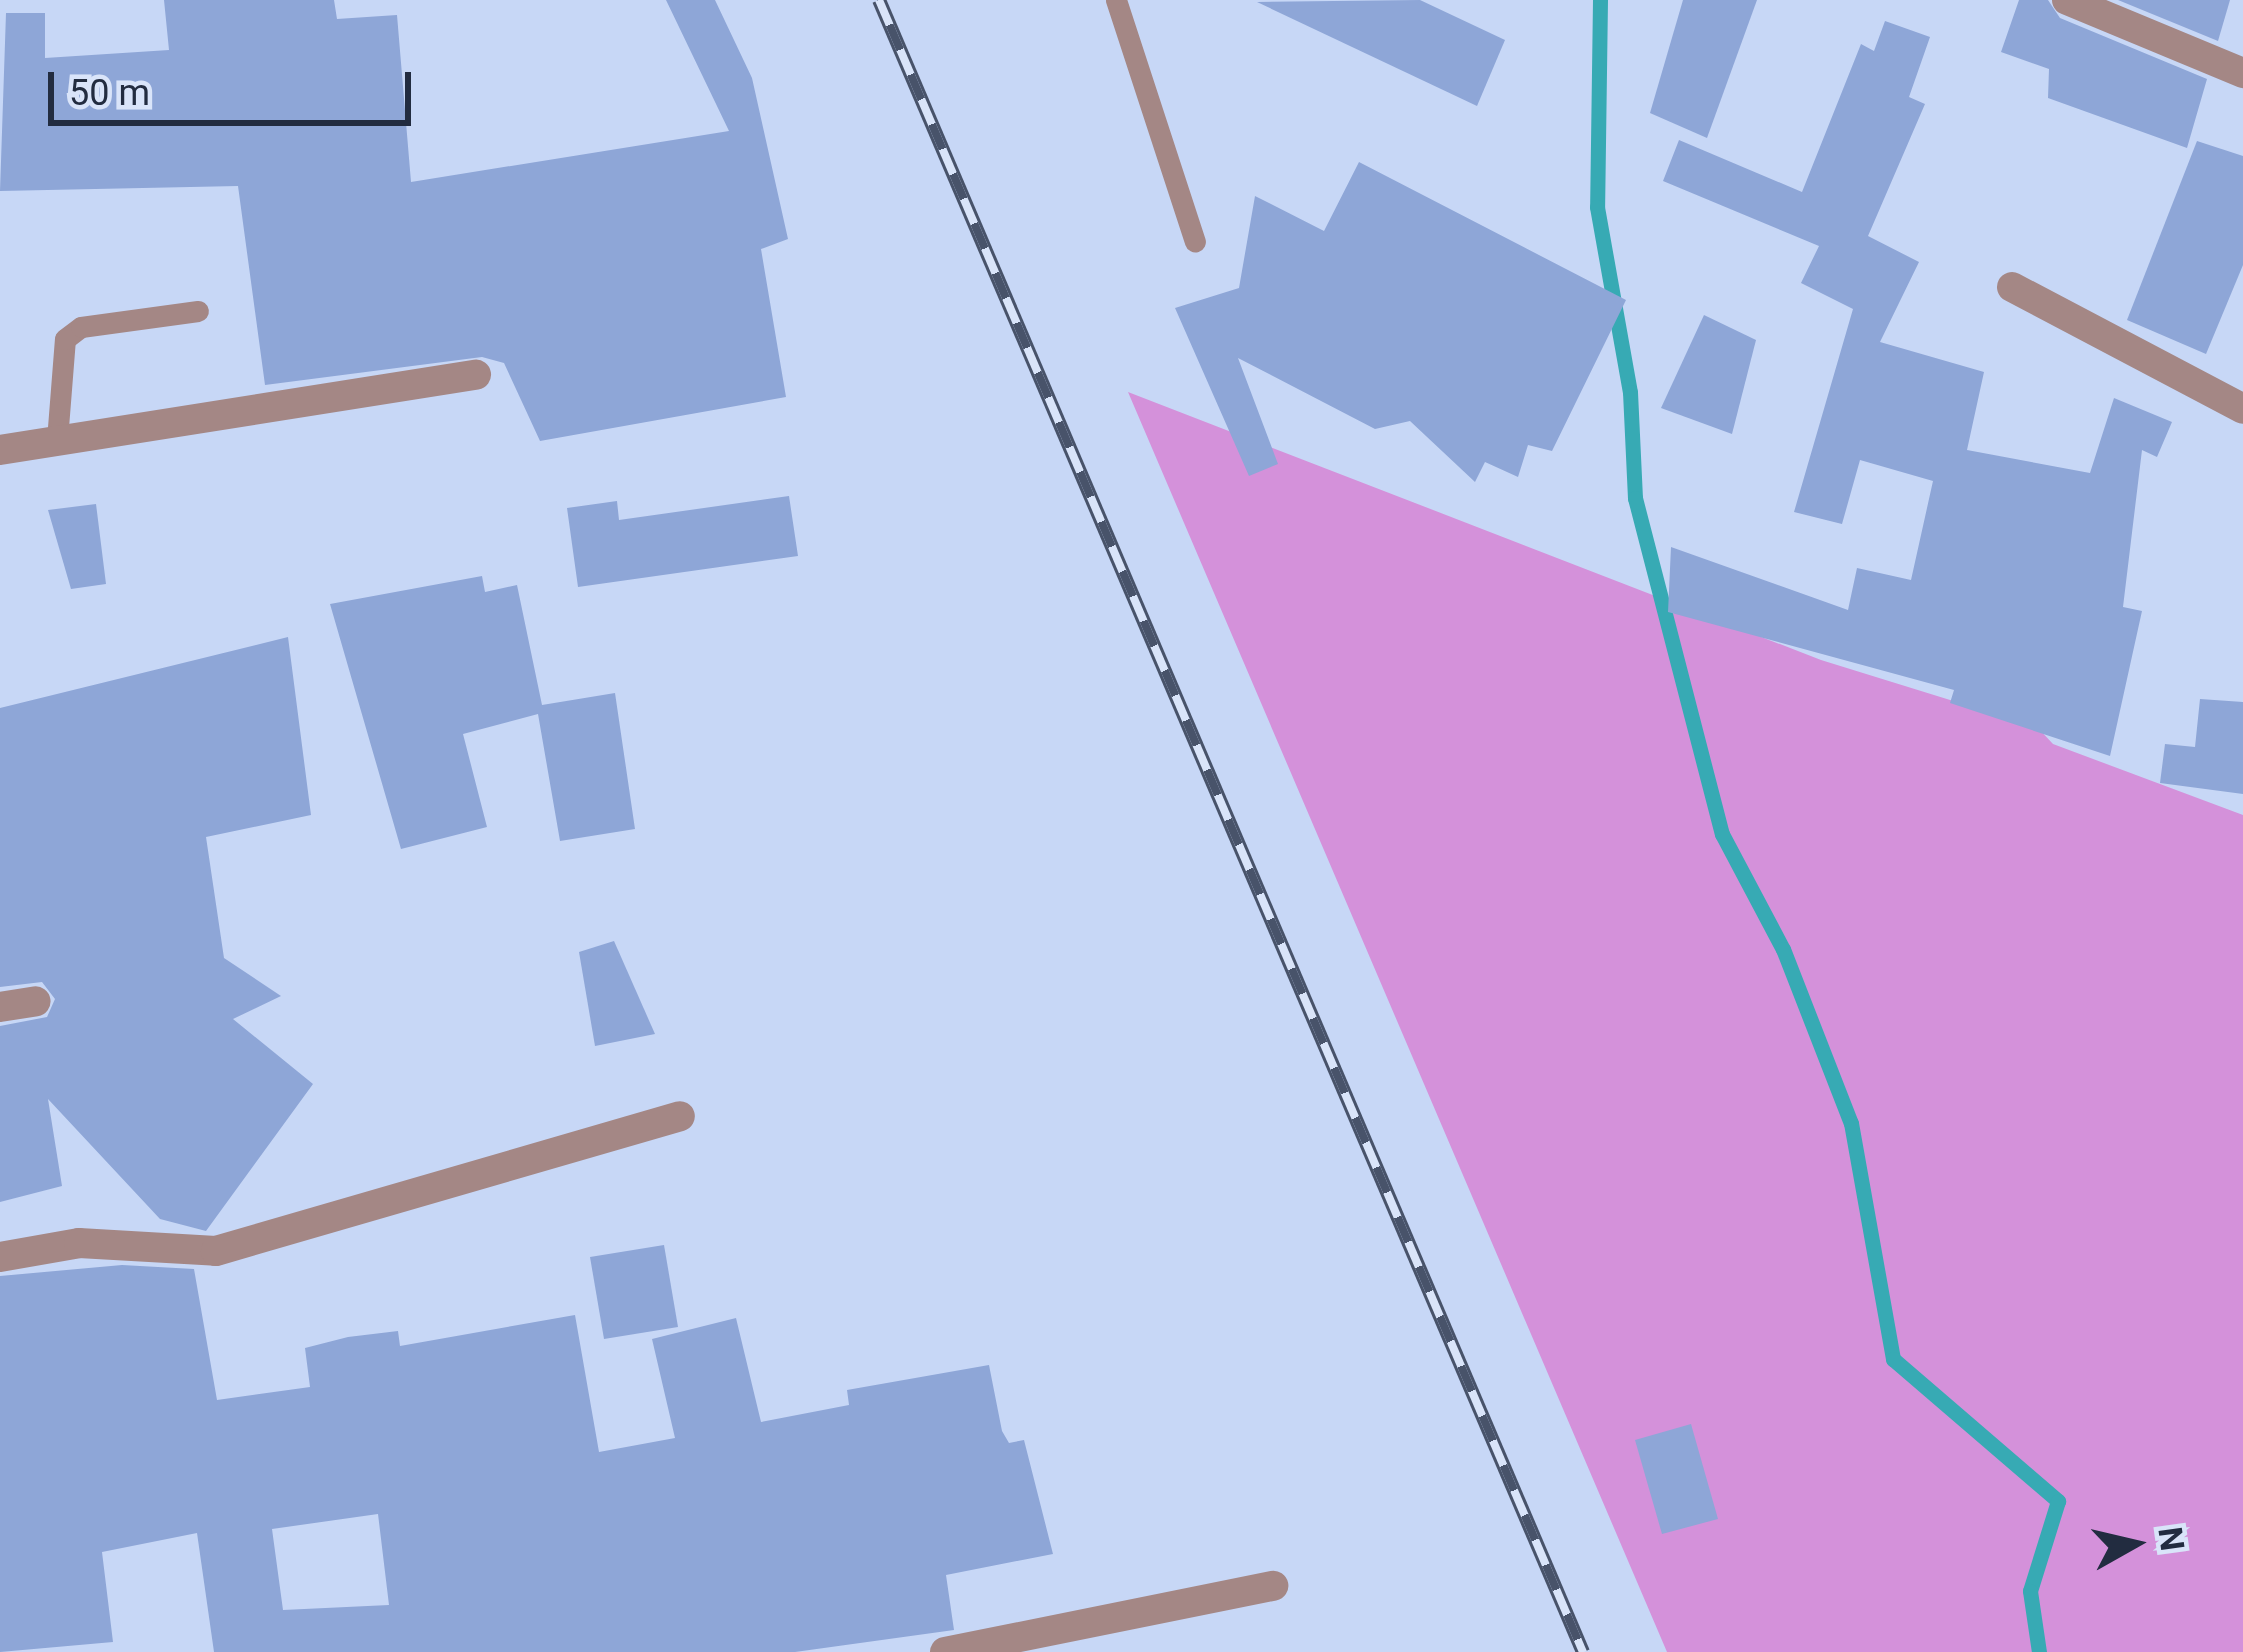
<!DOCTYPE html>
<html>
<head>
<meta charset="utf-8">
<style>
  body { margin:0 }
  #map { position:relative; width:2243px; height:1652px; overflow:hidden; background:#c7d7f6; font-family:Roboto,sans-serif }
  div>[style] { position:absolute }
  .green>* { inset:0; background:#d491da }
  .stream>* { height:15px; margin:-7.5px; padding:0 7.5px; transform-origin:7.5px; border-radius:7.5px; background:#37aab4 }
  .building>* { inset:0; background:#8ea6d7 }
  .service>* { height:21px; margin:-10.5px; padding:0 10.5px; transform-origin:10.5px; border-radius:10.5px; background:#a48785 }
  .minor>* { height:30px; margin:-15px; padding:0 15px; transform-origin:15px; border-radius:15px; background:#a48785 }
  .rail>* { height:14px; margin-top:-7px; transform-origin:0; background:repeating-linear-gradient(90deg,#d9e4f9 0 27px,#48536a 0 54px); box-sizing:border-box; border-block:3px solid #48536a }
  span { translate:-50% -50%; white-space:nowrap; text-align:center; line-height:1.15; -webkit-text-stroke:12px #d9e4f9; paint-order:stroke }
  .north { position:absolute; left:2075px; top:1484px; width:120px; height:120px; -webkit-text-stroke:9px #d9e4f9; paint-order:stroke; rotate:82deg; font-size:33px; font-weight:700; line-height:48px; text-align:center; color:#222c40 }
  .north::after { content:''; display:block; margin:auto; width:42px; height:54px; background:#222c40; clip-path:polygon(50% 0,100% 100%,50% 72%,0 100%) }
  .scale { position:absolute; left:48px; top:72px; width:363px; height:54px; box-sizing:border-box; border:6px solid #222c40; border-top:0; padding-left:15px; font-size:36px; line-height:42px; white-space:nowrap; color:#222c40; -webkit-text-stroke:9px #d9e4f9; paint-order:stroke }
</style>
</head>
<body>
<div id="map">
  <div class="green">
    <div style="clip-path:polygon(1128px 392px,1821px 660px,2037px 727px,2053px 744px,2243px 815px,2243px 1652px,1667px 1652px)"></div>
  </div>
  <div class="stream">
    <div style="left:1600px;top:0;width:207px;rotate:90.8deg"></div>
    <div style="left:1597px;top:207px;width:188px;rotate:79.9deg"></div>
    <div style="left:1630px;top:392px;width:106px;rotate:87.3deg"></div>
    <div style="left:1635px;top:498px;width:347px;rotate:75.5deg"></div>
    <div style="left:1722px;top:834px;width:130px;rotate:62.1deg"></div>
    <div style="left:1783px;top:949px;width:187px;rotate:68.7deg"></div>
    <div style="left:1851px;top:1123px;width:240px;rotate:79.9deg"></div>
    <div style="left:1893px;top:1359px;width:218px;rotate:40.7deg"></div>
    <div style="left:2058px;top:1501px;width:94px;rotate:107.3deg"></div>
    <div style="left:2030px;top:1591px;width:62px;rotate:81.6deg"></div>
  </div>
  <div class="building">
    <div style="clip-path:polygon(164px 0,334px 0,337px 19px,397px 15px,411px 182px,729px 131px,666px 0,715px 0,752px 78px,788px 239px,761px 249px,786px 397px,540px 441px,504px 363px,482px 357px,265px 385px,238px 186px,0 191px,6px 13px,45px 13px,45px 58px,169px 50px)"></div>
    <div style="clip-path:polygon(1420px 0,1505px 40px,1477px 106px,1257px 2px)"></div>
    <div style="clip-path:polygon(1683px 0,1757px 0,1707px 138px,1650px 113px)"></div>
    <div style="clip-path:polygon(2019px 0,2048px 0,2060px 18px,2207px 79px,2187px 148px,2048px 98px,2049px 69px,2001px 52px)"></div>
    <div style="clip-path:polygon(2118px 0,2230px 0,2218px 41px)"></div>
    <div style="clip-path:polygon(1885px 21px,1930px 37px,1909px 97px,1925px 104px,1868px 236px,1919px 262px,1880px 342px,1984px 372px,1967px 450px,2090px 473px,2114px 398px,2172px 422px,2157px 457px,2142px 450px,2123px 607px,2142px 611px,2110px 756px,1950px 703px,1954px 690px,1668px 612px,1671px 547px,1848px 610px,1857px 568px,1911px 580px,1933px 481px,1860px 460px,1842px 524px,1794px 512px,1853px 309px,1801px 283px,1819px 246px,1663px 181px,1679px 140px,1802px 192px,1861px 44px,1874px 51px)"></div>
    <div style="clip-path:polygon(2197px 141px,2243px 156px,2243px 265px,2206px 354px,2127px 320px)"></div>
    <div style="clip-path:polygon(1359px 162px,1626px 300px,1552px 451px,1528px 445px,1518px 477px,1485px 462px,1475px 482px,1410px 421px,1375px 429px,1238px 358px,1278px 464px,1249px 476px,1175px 308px,1239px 288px,1255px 196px,1324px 231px)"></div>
    <div style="clip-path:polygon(1704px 315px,1756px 340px,1732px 434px,1661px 408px)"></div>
    <div style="clip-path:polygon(789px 496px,798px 556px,578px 587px,567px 508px,617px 501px,619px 520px)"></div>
    <div style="clip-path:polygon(96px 504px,106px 584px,71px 589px,48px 510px)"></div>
    <div style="clip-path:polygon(482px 576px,485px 592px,517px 585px,542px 705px,615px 693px,635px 829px,560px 841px,538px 714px,463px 734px,487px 827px,401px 849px,330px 604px)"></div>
    <div style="clip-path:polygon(288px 637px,311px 815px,206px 837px,224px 958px,281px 996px,233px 1019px,313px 1084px,206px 1231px,160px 1219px,48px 1099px,62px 1186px,0 1202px,0 1026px,47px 1017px,55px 999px,42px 982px,0 987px,0 708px)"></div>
    <div style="clip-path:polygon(2200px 699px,2243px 702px,2243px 794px,2160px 783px,2165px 744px,2195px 747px)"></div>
    <div style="clip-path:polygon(614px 941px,655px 1034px,595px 1046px,579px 952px)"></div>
    <div style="clip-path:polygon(664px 1245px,678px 1327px,604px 1339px,590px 1257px)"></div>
    <div style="clip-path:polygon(evenodd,122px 1265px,194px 1269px,217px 1400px,310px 1387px,305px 1348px,348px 1337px,398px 1331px,400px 1346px,575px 1315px,599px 1452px,675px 1438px,652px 1339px,736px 1318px,761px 1422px,849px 1405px,847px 1390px,989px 1365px,1002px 1431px,1009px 1443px,1024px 1440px,1053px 1554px,946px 1575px,954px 1630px,795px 1652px,214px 1652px,197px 1533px,102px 1552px,113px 1642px,0 1652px,0 1276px,122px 1265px,378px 1514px,389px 1605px,283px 1610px,272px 1529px,378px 1514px)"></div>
    <div style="clip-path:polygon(1691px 1424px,1718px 1519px,1662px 1534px,1635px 1440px)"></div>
  </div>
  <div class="service">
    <div style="left:1116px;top:0;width:254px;rotate:71.9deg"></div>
    <div style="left:57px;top:440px;width:101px;rotate:-85.5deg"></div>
    <div style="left:65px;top:339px;width:20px;rotate:-37deg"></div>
    <div style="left:81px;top:327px;width:118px;rotate:-7.8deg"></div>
  </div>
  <div class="minor">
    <div style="left:2067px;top:0;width:191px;rotate:22.5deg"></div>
    <div style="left:2012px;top:287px;width:261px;rotate:27.8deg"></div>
    <div style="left:0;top:450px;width:482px;rotate:-9deg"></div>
    <div style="left:0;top:1007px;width:36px;rotate:-9deg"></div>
    <div style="left:0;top:1257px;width:80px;rotate:-10deg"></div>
    <div style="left:79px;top:1243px;width:137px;rotate:3.3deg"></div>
    <div style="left:216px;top:1251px;width:483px;rotate:-16.2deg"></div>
    <div style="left:945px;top:1652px;width:335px;rotate:-11.4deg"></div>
  </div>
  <div class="rail">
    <div style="left:879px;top:0;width:1796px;rotate:66.92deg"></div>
  </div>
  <div class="north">N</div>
  <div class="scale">50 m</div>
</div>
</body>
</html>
